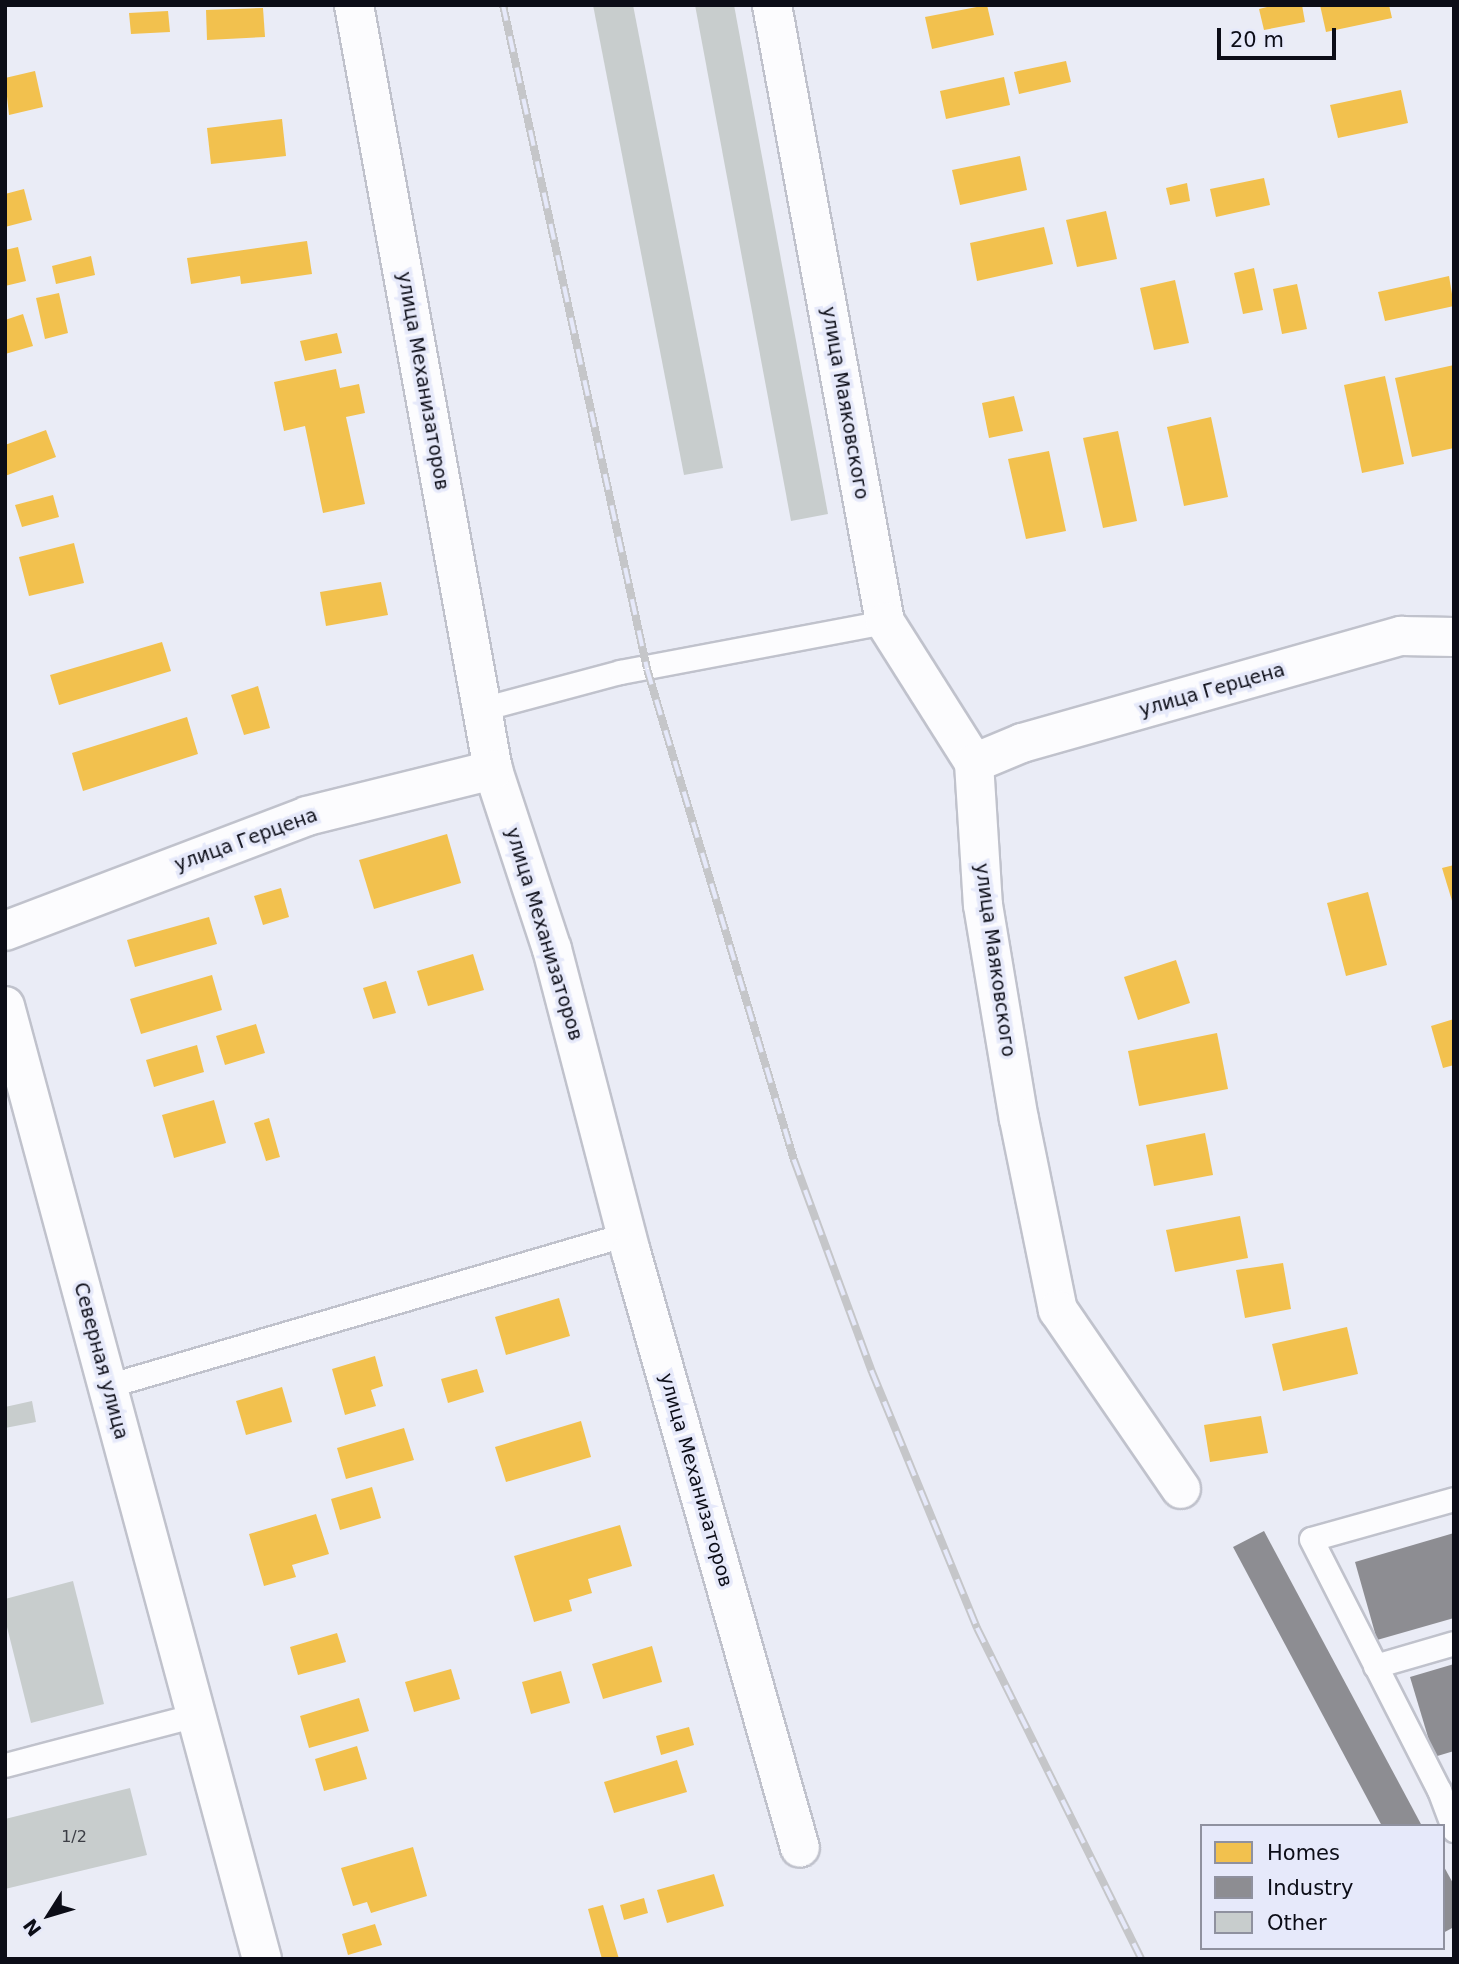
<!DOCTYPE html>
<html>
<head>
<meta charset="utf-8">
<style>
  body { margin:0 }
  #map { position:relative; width:1459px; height:1964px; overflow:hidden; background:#eaecf6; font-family:"DejaVu Sans",sans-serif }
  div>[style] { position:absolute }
  .homes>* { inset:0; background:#f2c14e }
  .industry>* { inset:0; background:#8d8d92 }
  .building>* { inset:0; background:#c8cdcd }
  .roads { filter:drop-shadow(2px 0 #c0c2cc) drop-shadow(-2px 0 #c0c2cc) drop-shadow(0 2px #c0c2cc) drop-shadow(0 -2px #c0c2cc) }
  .service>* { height:23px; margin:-11.5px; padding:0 11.5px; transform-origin:11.5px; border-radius:11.5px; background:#fcfcfe }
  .minor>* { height:38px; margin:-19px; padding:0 19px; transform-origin:19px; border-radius:19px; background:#fcfcfe }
  .rail>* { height:8px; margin-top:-4px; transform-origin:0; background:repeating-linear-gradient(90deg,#e6e9fa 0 16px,#c5c6c9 0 32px); box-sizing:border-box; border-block:2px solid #c5c6c9 }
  span { translate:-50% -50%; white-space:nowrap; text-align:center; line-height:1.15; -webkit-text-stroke:7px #e6e9fa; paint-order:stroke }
  .number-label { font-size:16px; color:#3b3d44 }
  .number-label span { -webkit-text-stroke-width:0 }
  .street-label { font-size:19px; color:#0c0d17 }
  .frame { position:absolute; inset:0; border:7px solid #0c0d17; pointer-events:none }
  .legend { position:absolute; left:1200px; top:1824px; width:245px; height:126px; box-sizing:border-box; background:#e6e9fa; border:2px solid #8f919f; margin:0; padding:9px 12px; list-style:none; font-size:21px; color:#0c0d17 }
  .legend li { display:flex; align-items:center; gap:14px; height:35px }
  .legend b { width:35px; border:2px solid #8f919f }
  .north { position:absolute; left:14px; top:1880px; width:70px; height:70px; -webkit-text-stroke:5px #e6e9fa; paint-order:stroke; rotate:233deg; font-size:19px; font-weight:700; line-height:28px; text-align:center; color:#0c0d17 }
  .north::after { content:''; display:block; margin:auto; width:24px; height:32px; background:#0c0d17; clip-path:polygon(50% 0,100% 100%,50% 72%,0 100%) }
  .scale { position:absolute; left:1217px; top:28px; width:119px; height:32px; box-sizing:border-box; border:4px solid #0c0d17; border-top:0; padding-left:9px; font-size:21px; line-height:24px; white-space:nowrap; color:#0c0d17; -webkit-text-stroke:5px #e6e9fa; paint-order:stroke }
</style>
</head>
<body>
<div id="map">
  <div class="homes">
    <div style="clip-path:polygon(987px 5px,994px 35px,932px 49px,925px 17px)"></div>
    <div style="clip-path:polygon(1275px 5px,1302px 5px,1305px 22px,1264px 30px,1259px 9px)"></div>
    <div style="clip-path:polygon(1320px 5px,1389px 5px,1392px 18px,1326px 32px)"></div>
    <div style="clip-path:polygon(263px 8px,265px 37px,207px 40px,206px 10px)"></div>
    <div style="clip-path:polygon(168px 11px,170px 32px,131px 34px,129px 13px)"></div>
    <div style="clip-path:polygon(1066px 61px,1071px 82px,1019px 94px,1014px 72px)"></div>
    <div style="clip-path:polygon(35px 71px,43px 107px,9px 115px,5px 78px)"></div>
    <div style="clip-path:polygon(1004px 77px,1010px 105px,946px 119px,940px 91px)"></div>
    <div style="clip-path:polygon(1401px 90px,1408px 123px,1338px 138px,1330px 105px)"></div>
    <div style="clip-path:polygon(282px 119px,286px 156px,211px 164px,207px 128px)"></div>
    <div style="clip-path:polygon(1020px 156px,1027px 190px,960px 205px,952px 170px)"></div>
    <div style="clip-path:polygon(1264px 178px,1270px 205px,1216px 217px,1210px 189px)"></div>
    <div style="clip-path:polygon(1187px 183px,1190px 201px,1170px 205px,1166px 188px)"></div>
    <div style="clip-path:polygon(24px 189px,32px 220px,5px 227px,5px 194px)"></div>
    <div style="clip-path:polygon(1106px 211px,1117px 259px,1077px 267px,1066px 220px)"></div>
    <div style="clip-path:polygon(1044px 227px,1053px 264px,977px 281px,970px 243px)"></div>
    <div style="clip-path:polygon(307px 241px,312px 274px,241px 284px,240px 276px,191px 284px,187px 258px)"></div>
    <div style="clip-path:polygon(18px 247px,26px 281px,5px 286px,5px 250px)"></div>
    <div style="clip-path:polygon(91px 256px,95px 275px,56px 284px,52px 266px)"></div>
    <div style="clip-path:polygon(1254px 268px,1263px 310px,1243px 314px,1234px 273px)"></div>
    <div style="clip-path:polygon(1449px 276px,1454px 306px,1385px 321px,1378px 292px)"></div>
    <div style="clip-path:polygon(1175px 280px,1189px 343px,1154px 350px,1140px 288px)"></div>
    <div style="clip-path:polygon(1297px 284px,1307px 329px,1282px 334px,1273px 289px)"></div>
    <div style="clip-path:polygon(59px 293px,68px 333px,45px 339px,36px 298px)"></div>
    <div style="clip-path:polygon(23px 314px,33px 346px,5px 354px,5px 320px)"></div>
    <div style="clip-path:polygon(337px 333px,342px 353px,305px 361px,300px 341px)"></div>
    <div style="clip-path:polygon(1454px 365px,1454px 448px,1412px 457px,1395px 378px)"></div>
    <div style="clip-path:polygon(336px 369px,340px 388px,359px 384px,365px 413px,346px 417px,365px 504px,323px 513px,305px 426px,284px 431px,274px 382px)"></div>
    <div style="clip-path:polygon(1385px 376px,1404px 464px,1362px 473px,1344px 385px)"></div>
    <div style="clip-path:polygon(1014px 396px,1023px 431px,989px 438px,982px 403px)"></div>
    <div style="clip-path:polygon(1211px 417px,1228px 497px,1184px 506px,1167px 427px)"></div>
    <div style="clip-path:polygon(46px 430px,56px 457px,5px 476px,5px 445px)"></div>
    <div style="clip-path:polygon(1118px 431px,1137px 521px,1103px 528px,1083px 438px)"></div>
    <div style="clip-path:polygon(1049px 451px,1066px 531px,1026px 539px,1008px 459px)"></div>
    <div style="clip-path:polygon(53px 495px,59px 517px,22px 527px,15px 505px)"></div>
    <div style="clip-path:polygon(74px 543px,84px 583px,29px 596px,19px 557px)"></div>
    <div style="clip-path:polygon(381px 582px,388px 615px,326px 626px,320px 592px)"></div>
    <div style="clip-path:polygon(162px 642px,171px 671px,59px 705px,50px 675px)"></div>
    <div style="clip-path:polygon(258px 686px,270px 728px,244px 735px,231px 695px)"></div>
    <div style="clip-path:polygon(187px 717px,198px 754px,83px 791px,72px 753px)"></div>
    <div style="clip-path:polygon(447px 834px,461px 883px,374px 909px,359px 860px)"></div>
    <div style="clip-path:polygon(1454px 865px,1454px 904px,1453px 904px,1442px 868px)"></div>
    <div style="clip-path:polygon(281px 888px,289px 917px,263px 925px,254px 896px)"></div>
    <div style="clip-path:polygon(1368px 892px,1387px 965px,1346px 976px,1327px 903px)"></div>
    <div style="clip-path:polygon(209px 917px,217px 944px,135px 967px,127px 940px)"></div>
    <div style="clip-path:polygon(473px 954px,484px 990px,428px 1006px,417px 971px)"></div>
    <div style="clip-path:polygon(1176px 960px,1190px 1003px,1138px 1020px,1124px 977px)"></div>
    <div style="clip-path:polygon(212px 975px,222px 1010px,141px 1034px,130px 999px)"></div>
    <div style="clip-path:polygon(386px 981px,396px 1013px,373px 1019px,363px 988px)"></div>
    <div style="clip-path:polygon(1454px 1019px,1454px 1065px,1443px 1068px,1431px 1026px)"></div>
    <div style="clip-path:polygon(256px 1024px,265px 1053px,225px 1065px,216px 1036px)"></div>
    <div style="clip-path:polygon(1217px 1033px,1228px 1089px,1139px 1106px,1128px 1051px)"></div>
    <div style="clip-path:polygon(197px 1045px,204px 1072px,154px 1087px,146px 1060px)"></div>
    <div style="clip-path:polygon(214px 1100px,226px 1143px,174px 1158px,162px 1115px)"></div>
    <div style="clip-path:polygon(269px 1118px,280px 1157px,266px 1161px,254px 1123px)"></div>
    <div style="clip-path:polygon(1205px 1133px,1213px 1175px,1154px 1186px,1146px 1145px)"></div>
    <div style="clip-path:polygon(1240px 1216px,1248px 1258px,1175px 1272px,1166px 1230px)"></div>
    <div style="clip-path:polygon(1283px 1263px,1291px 1309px,1245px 1318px,1236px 1270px)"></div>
    <div style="clip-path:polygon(559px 1298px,570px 1336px,506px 1355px,495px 1317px)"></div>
    <div style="clip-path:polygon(1347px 1327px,1358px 1374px,1283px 1391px,1272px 1344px)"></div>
    <div style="clip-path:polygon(375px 1356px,383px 1386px,371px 1390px,376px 1406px,345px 1415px,332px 1369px)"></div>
    <div style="clip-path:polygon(477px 1369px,484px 1392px,448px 1403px,441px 1379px)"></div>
    <div style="clip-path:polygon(282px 1387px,292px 1422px,246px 1435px,236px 1401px)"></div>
    <div style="clip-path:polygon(1261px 1416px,1268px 1453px,1210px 1462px,1204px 1425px)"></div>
    <div style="clip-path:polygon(581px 1421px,591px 1457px,506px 1482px,495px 1447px)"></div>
    <div style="clip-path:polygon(404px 1428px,414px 1460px,346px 1479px,337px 1448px)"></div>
    <div style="clip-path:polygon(372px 1487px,381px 1518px,340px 1530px,331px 1499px)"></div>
    <div style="clip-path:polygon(316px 1514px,329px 1554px,292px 1565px,296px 1577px,264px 1586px,249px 1534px)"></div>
    <div style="clip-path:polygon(620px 1525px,632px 1566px,588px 1579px,592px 1593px,569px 1600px,572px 1611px,534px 1622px,514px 1556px)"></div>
    <div style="clip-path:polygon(337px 1633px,346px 1662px,298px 1675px,290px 1647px)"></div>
    <div style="clip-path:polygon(652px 1646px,662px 1682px,603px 1699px,592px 1664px)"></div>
    <div style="clip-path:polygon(451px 1669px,460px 1699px,414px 1712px,405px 1682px)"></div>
    <div style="clip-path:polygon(561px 1671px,570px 1703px,531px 1714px,522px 1682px)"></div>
    <div style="clip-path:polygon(359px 1698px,369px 1731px,309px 1748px,300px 1716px)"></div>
    <div style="clip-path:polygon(689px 1727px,694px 1745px,661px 1755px,656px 1736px)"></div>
    <div style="clip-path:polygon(357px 1746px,367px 1779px,324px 1791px,315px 1759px)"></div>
    <div style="clip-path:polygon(677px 1760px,687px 1792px,614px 1813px,604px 1782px)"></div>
    <div style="clip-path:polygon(413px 1847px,427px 1896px,371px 1913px,367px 1902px,353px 1906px,341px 1868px)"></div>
    <div style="clip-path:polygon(714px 1874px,724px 1906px,667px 1923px,657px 1890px)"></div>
    <div style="clip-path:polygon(644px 1898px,648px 1913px,624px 1920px,620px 1905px)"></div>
    <div style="clip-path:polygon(603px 1905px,619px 1959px,602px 1959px,588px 1909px)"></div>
    <div style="clip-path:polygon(375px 1924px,382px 1945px,348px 1955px,342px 1934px)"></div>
  </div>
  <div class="industry">
    <div style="clip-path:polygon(1264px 1531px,1422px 1826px,1382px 1826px,1233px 1547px)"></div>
    <div style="clip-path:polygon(1454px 1533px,1454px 1618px,1377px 1640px,1355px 1562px)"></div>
    <div style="clip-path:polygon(1454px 1664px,1454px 1751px,1434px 1757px,1410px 1677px)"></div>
    <div style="clip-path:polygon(1443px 1865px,1454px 1885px,1454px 1927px,1443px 1933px)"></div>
  </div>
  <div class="building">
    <div style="clip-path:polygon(593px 5px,633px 5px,723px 468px,684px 475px)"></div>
    <div style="clip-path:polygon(695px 5px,734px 5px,828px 514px,791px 521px)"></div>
    <div style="clip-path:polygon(32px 1401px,36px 1422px,5px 1428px,5px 1407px)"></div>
    <div style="clip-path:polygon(73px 1581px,104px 1704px,31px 1723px,5px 1619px,5px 1599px)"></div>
    <div style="clip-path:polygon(130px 1788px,147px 1855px,5px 1889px,5px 1819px)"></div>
  </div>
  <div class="roads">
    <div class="service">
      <div style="left:482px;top:709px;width:143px;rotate:-15deg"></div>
      <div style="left:620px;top:672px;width:270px;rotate:-10.7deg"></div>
      <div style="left:107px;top:1386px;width:542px;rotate:-16.29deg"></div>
      <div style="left:1454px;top:1499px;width:148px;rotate:164.4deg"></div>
      <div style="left:1311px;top:1539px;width:282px;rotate:63deg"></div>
      <div style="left:1439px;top:1790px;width:43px;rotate:69.4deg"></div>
      <div style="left:1375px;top:1666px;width:82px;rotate:-16.2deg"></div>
      <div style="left:5px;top:1765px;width:197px;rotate:-14.7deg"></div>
    </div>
    <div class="minor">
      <div style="left:354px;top:5px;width:778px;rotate:79.7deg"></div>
      <div style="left:493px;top:770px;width:188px;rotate:71.8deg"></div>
      <div style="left:552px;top:949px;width:313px;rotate:75.4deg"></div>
      <div style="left:631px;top:1252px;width:619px;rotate:74.17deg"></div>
      <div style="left:772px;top:5px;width:627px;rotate:79.62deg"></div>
      <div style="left:885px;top:622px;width:167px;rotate:57.7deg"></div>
      <div style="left:974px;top:763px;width:142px;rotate:86.4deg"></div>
      <div style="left:983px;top:905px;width:217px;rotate:80.5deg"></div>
      <div style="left:1019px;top:1119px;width:195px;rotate:78.5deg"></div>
      <div style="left:1058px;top:1310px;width:217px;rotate:55.5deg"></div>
      <div style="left:974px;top:763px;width:52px;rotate:-22.6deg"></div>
      <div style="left:1022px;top:743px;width:394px;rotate:-15.8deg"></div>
      <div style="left:1401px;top:636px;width:53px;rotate:1.1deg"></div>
      <div style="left:5px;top:931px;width:323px;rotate:-20.8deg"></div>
      <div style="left:307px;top:816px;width:192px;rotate:-13.9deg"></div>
      <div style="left:5px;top:1006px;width:987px;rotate:74.91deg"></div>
    </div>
  </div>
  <div class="rail">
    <div style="left:503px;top:5px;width:679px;rotate:77.76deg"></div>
    <div style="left:647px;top:669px;width:513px;rotate:73.33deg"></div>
    <div style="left:794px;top:1160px;width:226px;rotate:69.8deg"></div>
    <div style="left:872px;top:1372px;width:277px;rotate:67.7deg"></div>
    <div style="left:977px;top:1628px;width:369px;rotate:63.6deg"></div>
  </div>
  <div class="number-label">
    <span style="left:74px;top:1837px">1/2</span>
  </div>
  <div class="street-label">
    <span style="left:423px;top:381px;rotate:80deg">улица Механизаторов</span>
    <span style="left:845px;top:403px;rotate:80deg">улица Маяковского</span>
    <span style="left:1212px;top:690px;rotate:-16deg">улица Герцена</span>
    <span style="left:246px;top:840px;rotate:-20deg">улица Герцена</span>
    <span style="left:544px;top:934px;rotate:73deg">улица Механизаторов</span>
    <span style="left:995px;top:960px;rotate:82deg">улица Маяковского</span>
    <span style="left:101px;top:1361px;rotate:75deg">Северная улица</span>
    <span style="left:696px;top:1480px;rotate:74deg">улица Механизаторов</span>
  </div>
  <div class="frame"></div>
  <ul class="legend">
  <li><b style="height:19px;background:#f2c14e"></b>Homes</li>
  <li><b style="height:19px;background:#8d8d92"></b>Industry</li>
  <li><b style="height:19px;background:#c8cdcd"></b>Other</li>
  </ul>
  <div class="north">N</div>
  <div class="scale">20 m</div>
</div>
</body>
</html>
